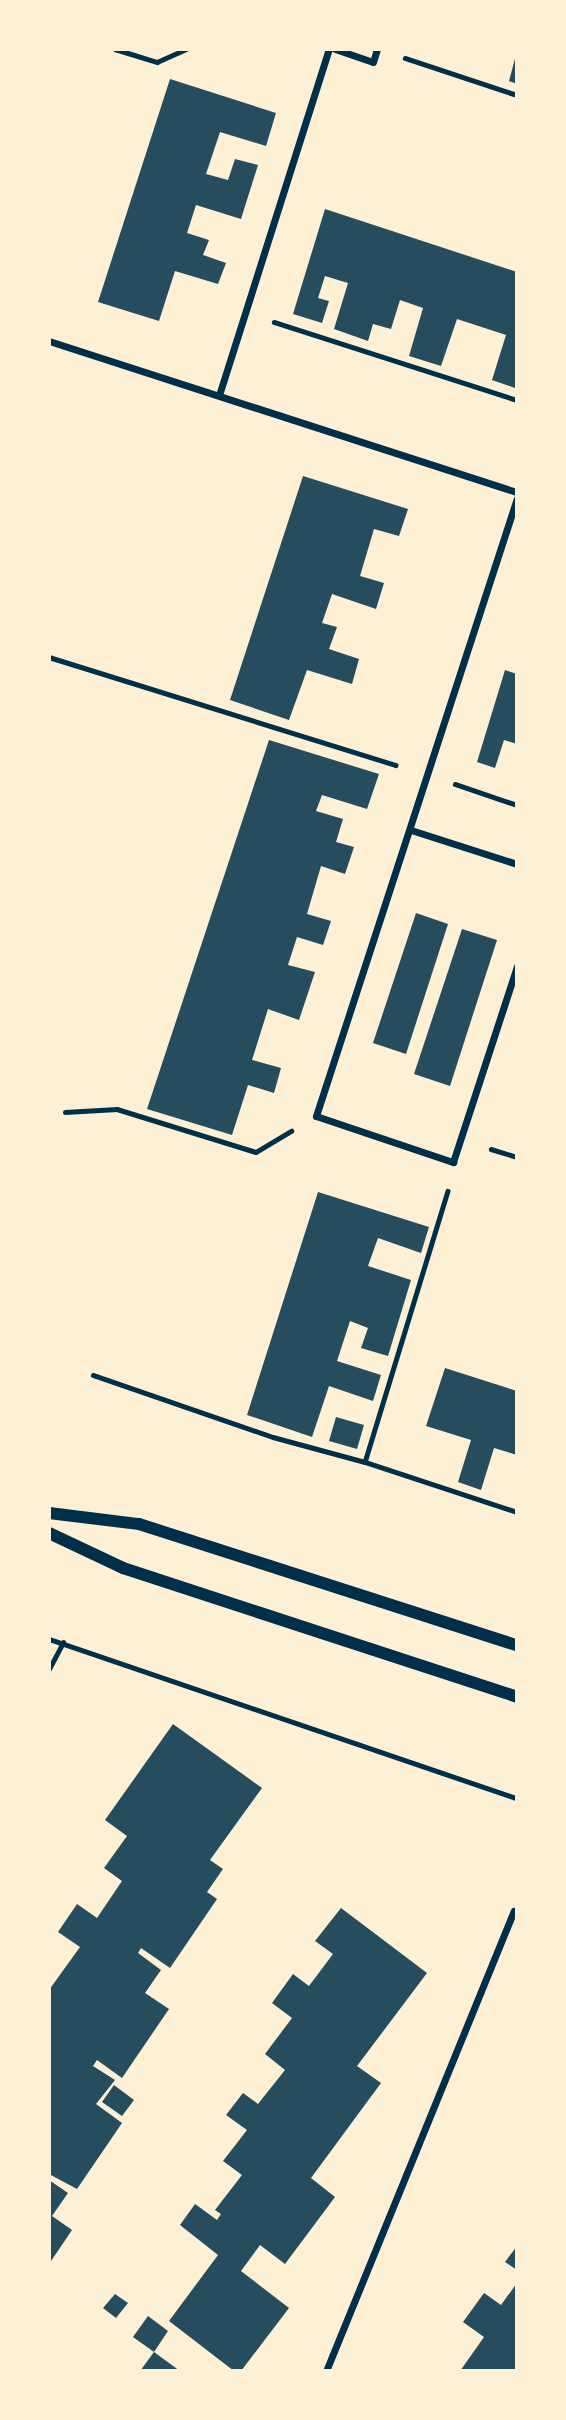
<!DOCTYPE html>
<html>
<head>
<meta charset="utf-8">
<style>
  body { margin:0 }
  #map { position:relative; width:566px; height:2420px; overflow:hidden; background:#fdf0d5; font-family:"Archivo Narrow",sans-serif }
  div>[style] { position:absolute }
  .building>* { inset:0; background:#264d5e }
  .path>* { height:4.5px; margin:-2.25px; padding:0 2.25px; transform-origin:2.25px; border-radius:2.25px; background:#003049 }
  .minor>* { height:7px; margin:-3.5px; padding:0 3.5px; transform-origin:3.5px; border-radius:3.5px; background:#003049 }
  .tertiary>* { height:12px; margin:-6px; padding:0 6px; transform-origin:6px; border-radius:6px; background:#003049 }
  span { translate:-50% -50%; white-space:nowrap; text-align:center; line-height:1.15; -webkit-text-stroke:5px #fdf0d5; paint-order:stroke }
  .frame { position:absolute; inset:0; border:51px solid #fdf0d5; pointer-events:none }
</style>
</head>
<body>
<div id="map">
  <div class="building">
    <div style="clip-path:polygon(516px 55px,517px 55px,517px 84px,509px 81px)"></div>
    <div style="clip-path:polygon(170px 79px,276px 113px,266px 146px,220px 132px,206px 174px,228px 180px,235px 159px,258px 165px,241px 219px,196px 205px,187px 233px,209px 240px,203px 255px,226px 263px,218px 284px,175px 271px,159px 321px,98px 302px)"></div>
    <div style="clip-path:polygon(325px 209px,517px 272px,515px 388px,492px 380px,506px 335px,457px 319px,441px 366px,409px 356px,423px 308px,400px 300px,391px 329px,373px 324px,368px 341px,334px 329px,348px 283px,325px 276px,318px 298px,329px 301px,322px 323px,293px 314px)"></div>
    <div style="clip-path:polygon(303px 476px,408px 509px,399px 536px,374px 529px,360px 576px,384px 583px,376px 609px,332px 594px,322px 623px,337px 627px,329px 649px,359px 659px,352px 684px,307px 670px,289px 720px,230px 700px)"></div>
    <div style="clip-path:polygon(505px 670px,517px 674px,517px 744px,504px 740px,495px 768px,477px 762px)"></div>
    <div style="clip-path:polygon(269px 740px,379px 774px,367px 809px,322px 795px,316px 811px,343px 819px,336px 842px,354px 847px,345px 874px,321px 866px,307px 914px,331px 921px,323px 945px,297px 937px,288px 965px,315px 972px,299px 1020px,268px 1009px,252px 1060px,281px 1068px,274px 1093px,248px 1085px,232px 1135px,147px 1109px)"></div>
    <div style="clip-path:polygon(416px 913px,448px 924px,406px 1054px,373px 1043px)"></div>
    <div style="clip-path:polygon(462px 929px,497px 940px,450px 1086px,414px 1074px)"></div>
    <div style="clip-path:polygon(318px 1192px,429px 1227px,421px 1253px,378px 1238px,368px 1266px,411px 1280px,388px 1356px,361px 1348px,368px 1328px,350px 1321px,337px 1361px,381px 1375px,373px 1401px,329px 1386px,312px 1437px,247px 1415px)"></div>
    <div style="clip-path:polygon(445px 1368px,517px 1391px,517px 1455px,494px 1448px,481px 1490px,458px 1482px,471px 1440px,426px 1426px)"></div>
    <div style="clip-path:polygon(336px 1417px,364px 1425px,357px 1449px,329px 1441px)"></div>
    <div style="clip-path:polygon(173px 1724px,262px 1788px,210px 1860px,223px 1869px,207px 1892px,217px 1899px,170px 1968px,141px 1948px,138px 1953px,161px 1970px,145px 1993px,169px 2009px,122px 2078px,97px 2060px,93px 2066px,115px 2080px,96px 2104px,122px 2123px,77px 2189px,49px 2174px,49px 1990px,80px 1947px,58px 1932px,77px 1904px,97px 1918px,122px 1881px,104px 1868px,127px 1836px,105px 1820px)"></div>
    <div style="clip-path:polygon(341px 1908px,427px 1973px,357px 2066px,381px 2083px,311px 2178px,335px 2197px,285px 2264px,260px 2245px,241px 2271px,289px 2308px,241px 2371px,234px 2371px,169px 2321px,218px 2255px,180px 2225px,195px 2204px,217px 2220px,221px 2214px,215px 2210px,242px 2175px,223px 2161px,247px 2130px,226px 2115px,243px 2093px,258px 2104px,285px 2070px,265px 2054px,292px 2018px,272px 2003px,293px 1974px,309px 1986px,333px 1954px,315px 1941px)"></div>
    <div style="clip-path:polygon(114px 2085px,134px 2100px,122px 2116px,102px 2102px)"></div>
    <div style="clip-path:polygon(49px 2180px,68px 2193px,52px 2216px,72px 2230px,49px 2264px)"></div>
    <div style="clip-path:polygon(517px 2246px,517px 2270px,505px 2262px)"></div>
    <div style="clip-path:polygon(517px 2283px,517px 2371px,460px 2371px,484px 2337px,463px 2322px,484px 2293px,501px 2305px)"></div>
    <div style="clip-path:polygon(115px 2294px,128px 2303px,116px 2318px,103px 2308px)"></div>
    <div style="clip-path:polygon(148px 2316px,168px 2331px,154px 2352px,133px 2337px)"></div>
    <div style="clip-path:polygon(154px 2352px,180px 2371px,140px 2371px)"></div>
  </div>
  <div class="path">
    <div style="left:115px;top:49px;width:44px;rotate:17.2deg"></div>
    <div style="left:157px;top:62px;width:32px;rotate:-24deg"></div>
    <div style="left:405px;top:58px;width:118px;rotate:18.3deg"></div>
    <div style="left:274px;top:322px;width:255px;rotate:17.8deg"></div>
    <div style="left:49px;top:657px;width:363px;rotate:17.3deg"></div>
    <div style="left:455px;top:784px;width:65px;rotate:18.7deg"></div>
    <div style="left:65px;top:1112px;width:52px;rotate:-3.3deg"></div>
    <div style="left:117px;top:1109px;width:145px;rotate:17.2deg"></div>
    <div style="left:256px;top:1152px;width:41px;rotate:-31deg"></div>
    <div style="left:491px;top:1149px;width:27px;rotate:17deg"></div>
    <div style="left:448px;top:1191px;width:283px;rotate:107deg"></div>
    <div style="left:365px;top:1462px;width:160px;rotate:18.2deg"></div>
    <div style="left:93px;top:1375px;width:190px;rotate:19deg"></div>
    <div style="left:273px;top:1437px;width:95px;rotate:15.2deg"></div>
    <div style="left:49px;top:1639px;width:494px;rotate:18.8deg"></div>
    <div style="left:49px;top:1669px;width:30px;rotate:-62deg"></div>
  </div>
  <div class="minor">
    <div style="left:335px;top:49px;width:40px;rotate:18.9deg"></div>
    <div style="left:373px;top:62px;width:14px;rotate:-73deg"></div>
    <div style="left:49px;top:341px;width:492px;rotate:17.9deg"></div>
    <div style="left:220px;top:392px;width:360px;rotate:-72.4deg"></div>
    <div style="left:517px;top:498px;width:650px;rotate:108.02deg"></div>
    <div style="left:316px;top:1116px;width:145px;rotate:18.6deg"></div>
    <div style="left:453px;top:1162px;width:206px;rotate:-71.9deg"></div>
    <div style="left:411px;top:830px;width:111px;rotate:17.8deg"></div>
    <div style="left:326px;top:2371px;width:497px;rotate:-67.8deg"></div>
  </div>
  <div class="tertiary">
    <div style="left:49px;top:1513px;width:91px;rotate:7deg"></div>
    <div style="left:139px;top:1524px;width:397px;rotate:17.8deg"></div>
    <div style="left:49px;top:1533px;width:82px;rotate:25.3deg"></div>
    <div style="left:123px;top:1568px;width:415px;rotate:18.1deg"></div>
  </div>
  <div class="frame"></div>
</div>
</body>
</html>
